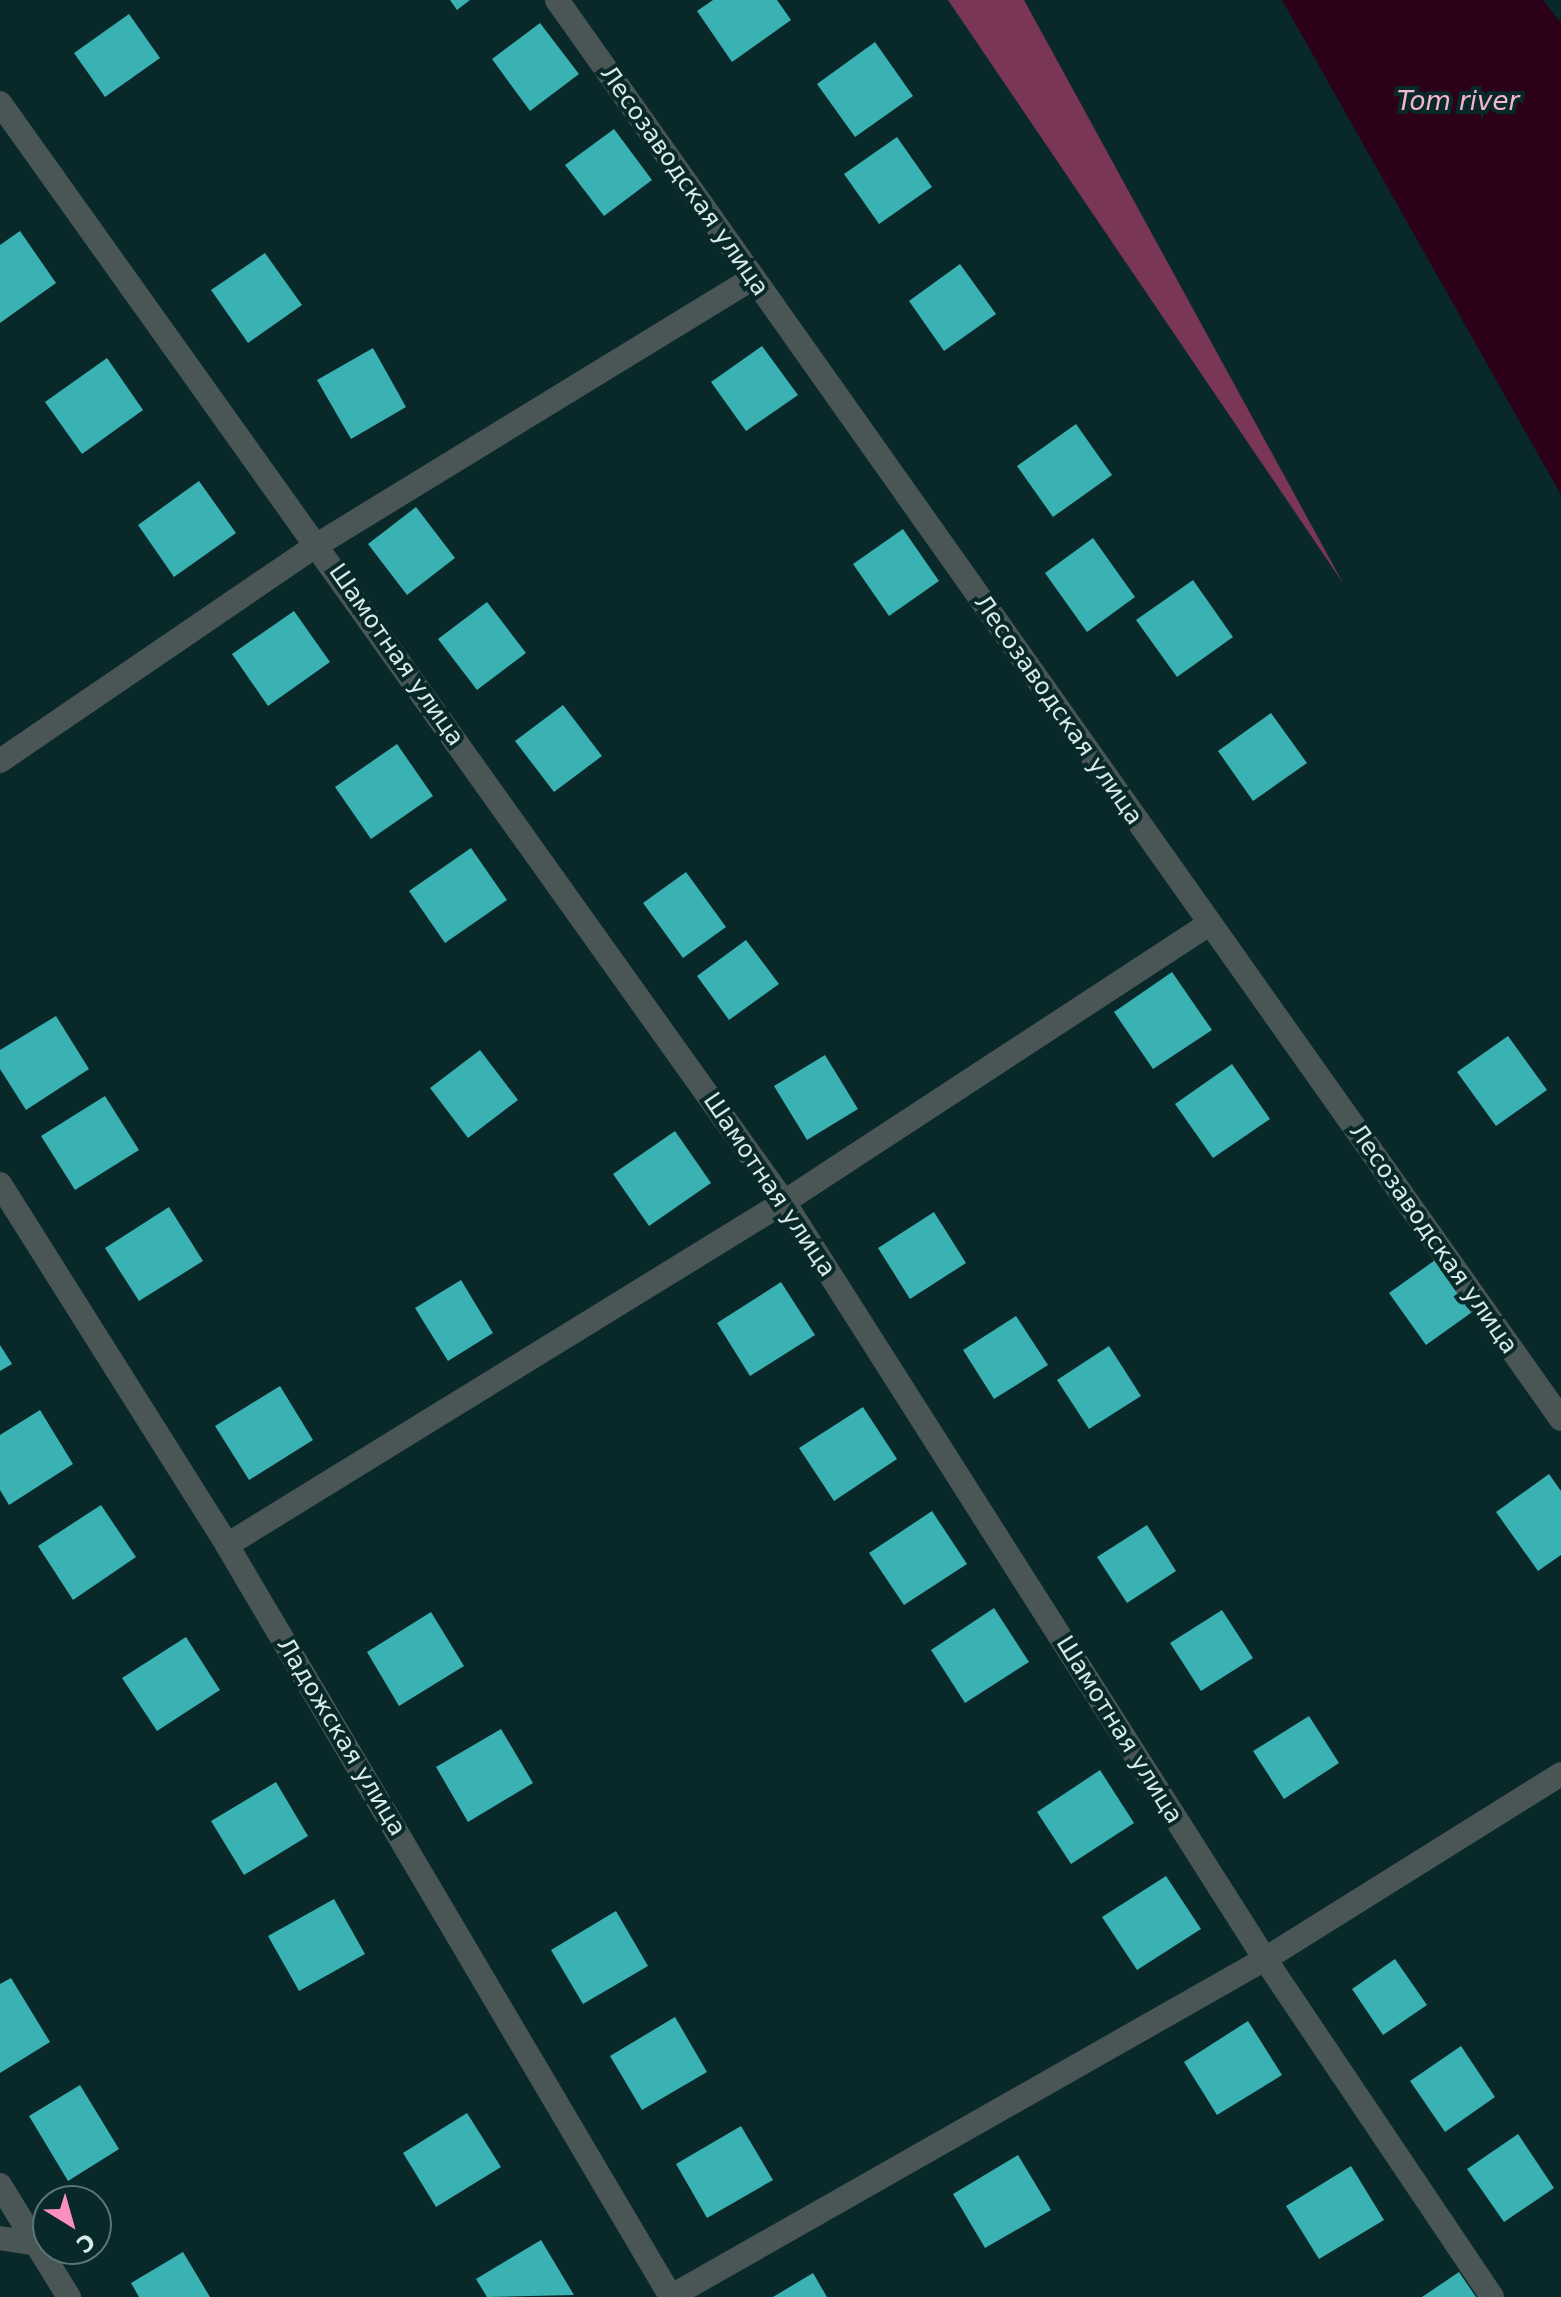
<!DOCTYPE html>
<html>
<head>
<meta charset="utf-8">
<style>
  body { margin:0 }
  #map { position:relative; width:1561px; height:2297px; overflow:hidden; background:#092829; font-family:"DejaVu Sans",sans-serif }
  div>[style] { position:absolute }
  .forest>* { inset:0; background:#7a3657 }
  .water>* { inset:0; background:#2d0019 }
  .building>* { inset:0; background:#3ab2b3 }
  .minor>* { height:24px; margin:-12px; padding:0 12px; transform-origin:12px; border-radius:12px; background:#495655 }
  span { translate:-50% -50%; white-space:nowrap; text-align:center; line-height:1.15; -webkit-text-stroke:8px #092829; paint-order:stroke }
  .street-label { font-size:24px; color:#d8e9e9 }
  .water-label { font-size:26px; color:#f3b5cf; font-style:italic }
  .north { position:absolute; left:32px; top:2185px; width:80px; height:80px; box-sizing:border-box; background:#092829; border:2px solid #5c7576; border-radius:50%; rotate:143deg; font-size:22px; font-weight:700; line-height:32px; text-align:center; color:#d8e9e9 }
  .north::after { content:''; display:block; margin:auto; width:28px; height:36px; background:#fc8fc2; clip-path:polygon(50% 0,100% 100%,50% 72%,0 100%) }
</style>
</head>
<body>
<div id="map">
  <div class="forest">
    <div style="clip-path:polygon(948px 0,1024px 0,1343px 583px)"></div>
  </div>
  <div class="water">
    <div style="clip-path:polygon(1282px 0,1543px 0,1561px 23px,1561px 495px)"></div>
  </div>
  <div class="building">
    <div style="clip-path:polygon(450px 0,470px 0,457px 10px)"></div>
    <div style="clip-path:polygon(713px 0,777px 0,791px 20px,732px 62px,697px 11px)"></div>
    <div style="clip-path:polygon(129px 14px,160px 58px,105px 97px,74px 53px)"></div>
    <div style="clip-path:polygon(540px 23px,579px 74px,530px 111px,492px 59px)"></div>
    <div style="clip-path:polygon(875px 42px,913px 96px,855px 137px,817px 84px)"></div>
    <div style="clip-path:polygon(614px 129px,652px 180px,604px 216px,565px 165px)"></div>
    <div style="clip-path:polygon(897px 137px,932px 187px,879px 224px,844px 174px)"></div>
    <div style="clip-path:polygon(20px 231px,56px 283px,0 323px,0 245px)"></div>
    <div style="clip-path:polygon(265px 253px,302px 305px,248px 343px,211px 290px)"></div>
    <div style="clip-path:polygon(960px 264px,996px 314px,944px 351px,909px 301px)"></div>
    <div style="clip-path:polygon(762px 346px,798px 395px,746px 431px,711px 382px)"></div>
    <div style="clip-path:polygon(373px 348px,406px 407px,351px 439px,317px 380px)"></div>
    <div style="clip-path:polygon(107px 358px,143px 410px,82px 454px,45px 402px)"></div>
    <div style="clip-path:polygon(1076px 424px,1112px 475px,1053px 517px,1017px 466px)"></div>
    <div style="clip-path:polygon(199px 481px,236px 533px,174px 577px,138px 525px)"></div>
    <div style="clip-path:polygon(416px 507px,455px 558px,407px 595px,368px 544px)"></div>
    <div style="clip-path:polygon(903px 529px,939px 581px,889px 616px,853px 564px)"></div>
    <div style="clip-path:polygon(1093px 538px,1135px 597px,1087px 632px,1045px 573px)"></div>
    <div style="clip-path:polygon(1193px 580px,1233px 637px,1177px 677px,1136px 620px)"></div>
    <div style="clip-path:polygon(487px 602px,526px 653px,477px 690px,438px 639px)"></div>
    <div style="clip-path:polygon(294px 611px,330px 662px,268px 706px,232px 654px)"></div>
    <div style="clip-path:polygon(563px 705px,602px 756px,554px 792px,515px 741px)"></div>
    <div style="clip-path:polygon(1271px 713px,1307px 763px,1253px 801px,1218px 751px)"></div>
    <div style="clip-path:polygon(397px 744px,433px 796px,371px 839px,335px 787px)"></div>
    <div style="clip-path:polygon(471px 848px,507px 900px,445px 943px,409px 891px)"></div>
    <div style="clip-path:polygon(686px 872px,726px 927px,683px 958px,643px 903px)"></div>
    <div style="clip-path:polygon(746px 940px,779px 984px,729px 1020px,697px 976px)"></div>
    <div style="clip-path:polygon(1172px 972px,1212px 1030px,1153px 1069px,1114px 1012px)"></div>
    <div style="clip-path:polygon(56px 1016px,89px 1069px,26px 1110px,0 1069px,0 1050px)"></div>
    <div style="clip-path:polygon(1508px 1036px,1547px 1090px,1496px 1126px,1457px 1072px)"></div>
    <div style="clip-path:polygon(480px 1050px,518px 1100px,468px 1138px,430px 1088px)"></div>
    <div style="clip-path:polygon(825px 1055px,858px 1109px,807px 1140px,774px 1086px)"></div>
    <div style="clip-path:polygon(1232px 1064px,1270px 1119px,1213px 1158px,1175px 1104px)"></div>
    <div style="clip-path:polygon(105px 1096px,139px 1150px,75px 1190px,41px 1136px)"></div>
    <div style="clip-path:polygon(675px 1131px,711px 1183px,649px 1226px,613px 1174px)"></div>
    <div style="clip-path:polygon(169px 1207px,203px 1261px,139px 1301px,105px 1248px)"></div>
    <div style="clip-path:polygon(934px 1212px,966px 1263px,910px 1299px,878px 1248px)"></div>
    <div style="clip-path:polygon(1438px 1258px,1475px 1310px,1426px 1345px,1389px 1293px)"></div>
    <div style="clip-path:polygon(461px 1280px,493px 1333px,448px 1361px,415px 1308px)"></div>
    <div style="clip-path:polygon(781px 1282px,815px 1335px,750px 1376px,717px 1323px)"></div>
    <div style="clip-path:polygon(1016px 1316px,1048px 1365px,994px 1399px,963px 1350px)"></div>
    <div style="clip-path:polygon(0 1345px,12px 1364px,0 1371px)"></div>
    <div style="clip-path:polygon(1109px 1346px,1141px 1396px,1089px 1429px,1057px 1380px)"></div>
    <div style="clip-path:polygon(280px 1386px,313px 1440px,249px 1480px,215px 1426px)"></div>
    <div style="clip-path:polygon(863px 1407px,897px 1459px,834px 1501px,799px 1448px)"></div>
    <div style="clip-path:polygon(40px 1410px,73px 1464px,9px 1505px,0 1490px,0 1435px)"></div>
    <div style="clip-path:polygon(1549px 1474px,1561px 1491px,1561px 1555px,1538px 1571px,1496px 1512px)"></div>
    <div style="clip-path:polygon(101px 1505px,136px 1557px,73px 1600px,38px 1546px)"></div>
    <div style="clip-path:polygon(932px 1511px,967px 1564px,904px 1605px,869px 1553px)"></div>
    <div style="clip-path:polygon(1147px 1525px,1176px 1571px,1127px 1603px,1097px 1557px)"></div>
    <div style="clip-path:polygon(994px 1608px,1029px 1662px,965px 1703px,931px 1650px)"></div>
    <div style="clip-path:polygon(1222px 1610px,1253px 1658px,1201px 1691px,1170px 1643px)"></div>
    <div style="clip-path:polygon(431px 1612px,464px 1666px,399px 1706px,367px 1652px)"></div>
    <div style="clip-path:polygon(186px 1637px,220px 1690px,157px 1731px,122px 1678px)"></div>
    <div style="clip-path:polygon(1309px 1716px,1339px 1763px,1284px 1799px,1253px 1751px)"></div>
    <div style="clip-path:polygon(501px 1729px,533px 1783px,468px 1822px,436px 1767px)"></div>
    <div style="clip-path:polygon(1100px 1770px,1134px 1823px,1071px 1864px,1037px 1812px)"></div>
    <div style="clip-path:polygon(276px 1782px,308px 1836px,244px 1875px,211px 1821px)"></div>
    <div style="clip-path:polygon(1166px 1876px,1201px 1929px,1137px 1970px,1102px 1917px)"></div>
    <div style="clip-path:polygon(334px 1899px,365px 1954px,299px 1991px,268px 1936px)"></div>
    <div style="clip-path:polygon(616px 1911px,648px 1966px,583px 2004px,551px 1950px)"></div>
    <div style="clip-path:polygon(1395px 1959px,1427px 2005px,1383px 2035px,1352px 1989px)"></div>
    <div style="clip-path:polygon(11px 1978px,50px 2042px,0 2073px,0 1984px)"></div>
    <div style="clip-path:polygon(675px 2017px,707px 2072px,642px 2110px,610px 2056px)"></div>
    <div style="clip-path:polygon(1248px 2021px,1282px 2075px,1217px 2115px,1184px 2062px)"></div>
    <div style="clip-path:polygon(1461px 2046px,1495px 2097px,1445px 2132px,1410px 2081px)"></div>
    <div style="clip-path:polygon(80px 2085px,119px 2149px,68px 2181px,29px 2116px)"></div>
    <div style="clip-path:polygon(467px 2113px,501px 2167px,436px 2207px,403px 2153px)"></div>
    <div style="clip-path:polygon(741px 2126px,773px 2180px,707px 2218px,676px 2164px)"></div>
    <div style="clip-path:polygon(1518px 2134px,1554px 2188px,1504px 2222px,1467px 2169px)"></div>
    <div style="clip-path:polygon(1018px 2155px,1051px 2210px,985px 2248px,953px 2194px)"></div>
    <div style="clip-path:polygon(1351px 2166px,1384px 2220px,1319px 2259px,1286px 2206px)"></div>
    <div style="clip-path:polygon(541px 2240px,574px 2295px,487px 2297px,476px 2279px)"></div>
    <div style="clip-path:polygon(183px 2252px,210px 2297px,139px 2297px,131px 2283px)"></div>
    <div style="clip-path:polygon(1459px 2272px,1476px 2297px,1422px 2297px)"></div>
    <div style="clip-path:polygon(813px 2273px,827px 2297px,773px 2297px)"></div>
  </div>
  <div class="minor">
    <div style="left:557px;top:0;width:1738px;rotate:54.72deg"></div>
    <div style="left:0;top:103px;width:1350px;rotate:54.5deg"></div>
    <div style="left:784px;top:1202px;width:897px;rotate:57.57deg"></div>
    <div style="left:1265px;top:1959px;width:407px;rotate:56.1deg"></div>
    <div style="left:0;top:761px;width:384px;rotate:-34.3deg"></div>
    <div style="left:317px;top:545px;width:511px;rotate:-31.48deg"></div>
    <div style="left:0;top:1184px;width:426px;rotate:57.8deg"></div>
    <div style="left:227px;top:1545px;width:873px;rotate:59.44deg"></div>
    <div style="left:227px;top:1545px;width:654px;rotate:-31.62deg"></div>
    <div style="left:784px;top:1202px;width:508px;rotate:-33.19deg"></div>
    <div style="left:0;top:2185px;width:132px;rotate:58.4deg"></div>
    <div style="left:0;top:2238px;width:36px;rotate:9deg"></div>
    <div style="left:670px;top:2297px;width:684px;rotate:-29.6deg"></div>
    <div style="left:1265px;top:1959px;width:349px;rotate:-32deg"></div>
  </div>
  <div class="street-label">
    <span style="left:684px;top:181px;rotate:55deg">Лесозаводская улица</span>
    <span style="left:396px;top:655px;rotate:55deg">Шамотная улица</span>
    <span style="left:1058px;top:710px;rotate:55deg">Лесозаводская улица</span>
    <span style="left:769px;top:1185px;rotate:56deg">Шамотная улица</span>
    <span style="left:1433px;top:1239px;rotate:55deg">Лесозаводская улица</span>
    <span style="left:1119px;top:1730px;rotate:58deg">Шамотная улица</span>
    <span style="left:341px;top:1737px;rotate:59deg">Ладожская улица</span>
  </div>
  <div class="water-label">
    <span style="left:1458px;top:102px">Tom river</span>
  </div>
  <div class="north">С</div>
</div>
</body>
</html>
